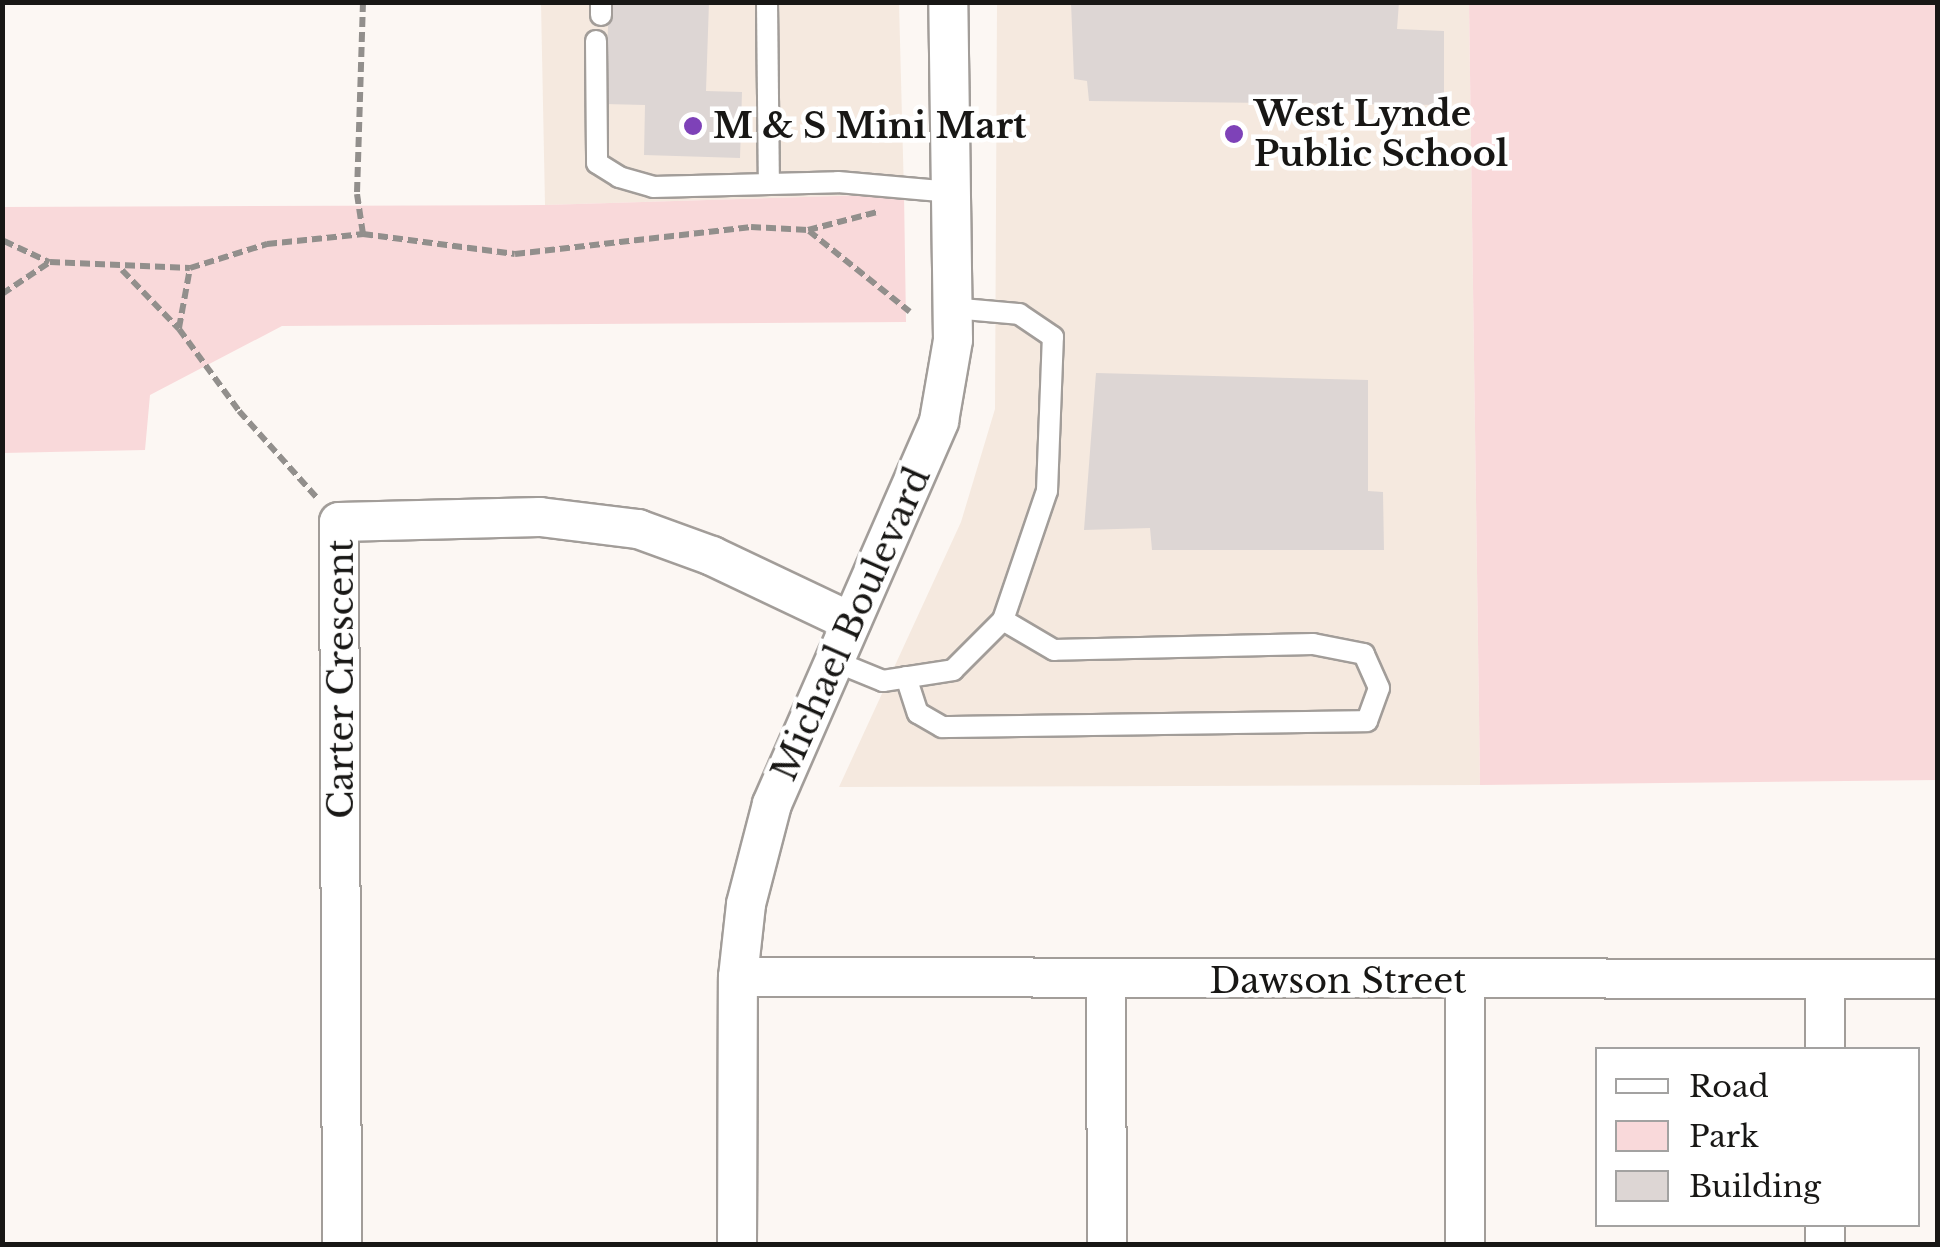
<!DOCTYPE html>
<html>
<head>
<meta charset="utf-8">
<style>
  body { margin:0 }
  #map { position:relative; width:1940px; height:1247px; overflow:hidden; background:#fcf7f3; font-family:"Libre Baskerville",serif }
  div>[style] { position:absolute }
  .built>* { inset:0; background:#f5e9df }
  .green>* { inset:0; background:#f9d9da }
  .building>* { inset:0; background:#ddd6d4 }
  .path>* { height:6px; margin-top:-3px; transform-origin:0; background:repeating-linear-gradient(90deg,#928f8c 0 10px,transparent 0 15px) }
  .roads { filter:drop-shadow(2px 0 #a29d99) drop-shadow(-2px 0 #a29d99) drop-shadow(0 2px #a29d99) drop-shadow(0 -2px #a29d99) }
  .service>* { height:20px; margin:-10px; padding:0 10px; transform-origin:10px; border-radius:10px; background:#fff }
  .minor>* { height:38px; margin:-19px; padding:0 19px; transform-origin:19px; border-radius:19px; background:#fff }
  .dots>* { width:28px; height:28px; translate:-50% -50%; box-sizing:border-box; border:5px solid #fff; border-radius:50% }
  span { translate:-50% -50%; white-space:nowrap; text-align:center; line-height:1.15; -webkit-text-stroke:9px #fff; paint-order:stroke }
  .poi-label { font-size:35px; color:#181715; font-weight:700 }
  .left { translate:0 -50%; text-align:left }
  .street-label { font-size:35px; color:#181715 }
  .frame { position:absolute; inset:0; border:5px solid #181715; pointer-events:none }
  .legend { position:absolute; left:1595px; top:1047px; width:325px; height:180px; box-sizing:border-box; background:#fff; border:2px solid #a3a2a1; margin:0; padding:12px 18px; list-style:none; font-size:30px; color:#181715 }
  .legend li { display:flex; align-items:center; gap:20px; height:50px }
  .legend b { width:50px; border:2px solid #a3a2a1 }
</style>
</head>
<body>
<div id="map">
  <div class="built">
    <div style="clip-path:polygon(541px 3px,899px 3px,904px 194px,545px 205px)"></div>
    <div style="clip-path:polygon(997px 3px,1469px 3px,1480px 785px,839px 787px,961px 522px,995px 409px)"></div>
  </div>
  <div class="green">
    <div style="clip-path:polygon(1469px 3px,1937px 3px,1937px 780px,1480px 785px)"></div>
    <div style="clip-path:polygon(904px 194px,906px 322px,282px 326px,150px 395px,145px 450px,3px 453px,2px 207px,545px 205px)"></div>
  </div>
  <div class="building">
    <div style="clip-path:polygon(609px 2px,709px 2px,706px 91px,742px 92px,740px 158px,644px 155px,645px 105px,605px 104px)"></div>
    <div style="clip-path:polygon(1071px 2px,1399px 2px,1397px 29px,1444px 31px,1444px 105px,1089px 101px,1087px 81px,1074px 79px)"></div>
    <div style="clip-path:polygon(1096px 373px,1368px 380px,1368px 491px,1383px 492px,1384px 550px,1152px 550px,1150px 528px,1084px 530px)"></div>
  </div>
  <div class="path">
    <div style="left:363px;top:2px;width:192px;rotate:91.8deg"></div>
    <div style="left:357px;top:194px;width:40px;rotate:81.5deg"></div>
    <div style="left:2px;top:164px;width:85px;rotate:90deg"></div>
    <div style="left:809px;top:231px;width:129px;rotate:38.7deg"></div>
    <div style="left:4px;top:241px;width:50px;rotate:25deg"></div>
    <div style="left:122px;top:270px;width:82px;rotate:46deg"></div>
    <div style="left:179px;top:329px;width:102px;rotate:53.8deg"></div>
    <div style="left:239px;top:411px;width:118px;rotate:48.1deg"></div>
    <div style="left:2px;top:294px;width:58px;rotate:-33.7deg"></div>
    <div style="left:50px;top:262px;width:140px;rotate:2.5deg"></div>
    <div style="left:190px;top:268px;width:81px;rotate:-17.3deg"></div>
    <div style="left:267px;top:244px;width:97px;rotate:-5.9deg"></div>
    <div style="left:363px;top:234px;width:153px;rotate:7.5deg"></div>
    <div style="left:515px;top:254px;width:238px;rotate:-6.5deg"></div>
    <div style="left:751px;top:227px;width:57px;rotate:3deg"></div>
    <div style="left:808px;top:230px;width:71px;rotate:-14.6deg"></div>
    <div style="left:179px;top:328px;width:61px;rotate:-79.6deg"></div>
  </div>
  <div class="roads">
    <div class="service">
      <div style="left:767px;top:2px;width:179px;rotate:89.4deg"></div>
      <div style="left:601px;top:15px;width:13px;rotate:-90deg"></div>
      <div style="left:596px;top:41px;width:122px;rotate:89.5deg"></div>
      <div style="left:597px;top:163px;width:26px;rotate:32deg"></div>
      <div style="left:619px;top:177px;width:35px;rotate:16deg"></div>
      <div style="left:653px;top:187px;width:185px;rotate:-1.5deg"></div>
      <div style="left:838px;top:182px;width:114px;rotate:5deg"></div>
      <div style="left:834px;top:661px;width:53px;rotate:22.2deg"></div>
      <div style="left:883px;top:681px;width:71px;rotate:-8.9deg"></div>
      <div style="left:953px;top:670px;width:71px;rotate:-45deg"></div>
      <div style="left:1003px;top:620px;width:136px;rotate:-71.2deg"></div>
      <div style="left:1047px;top:491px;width:154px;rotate:-87.8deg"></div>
      <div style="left:1053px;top:337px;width:41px;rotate:-145.9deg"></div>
      <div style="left:1019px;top:314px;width:67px;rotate:-174.9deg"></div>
      <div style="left:906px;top:677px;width:38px;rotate:72deg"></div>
      <div style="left:918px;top:713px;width:28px;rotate:30deg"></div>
      <div style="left:942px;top:727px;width:425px;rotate:-0.8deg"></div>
      <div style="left:1367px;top:721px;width:35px;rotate:-70deg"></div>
      <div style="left:1379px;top:688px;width:37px;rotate:-114deg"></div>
      <div style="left:1364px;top:654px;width:52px;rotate:-168.9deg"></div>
      <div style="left:1313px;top:644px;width:259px;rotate:178.7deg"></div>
      <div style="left:1054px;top:650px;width:59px;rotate:-149.5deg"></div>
    </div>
    <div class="minor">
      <div style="left:738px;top:977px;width:1200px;rotate:0.1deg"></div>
      <div style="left:1825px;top:979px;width:71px;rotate:90deg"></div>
      <div style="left:1465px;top:980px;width:264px;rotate:90deg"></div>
      <div style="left:1106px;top:982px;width:262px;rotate:89.8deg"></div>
      <div style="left:342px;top:1244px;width:722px;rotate:-90.24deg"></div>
      <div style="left:339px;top:522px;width:201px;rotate:-1.4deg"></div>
      <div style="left:540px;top:517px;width:99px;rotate:7deg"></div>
      <div style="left:638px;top:529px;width:79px;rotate:20deg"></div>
      <div style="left:712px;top:556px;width:154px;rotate:25.4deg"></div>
      <div style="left:737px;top:1244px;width:267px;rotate:-89.8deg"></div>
      <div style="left:738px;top:977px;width:73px;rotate:-83.7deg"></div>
      <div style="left:746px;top:904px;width:103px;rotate:-75.4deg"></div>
      <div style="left:772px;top:804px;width:418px;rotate:-66.4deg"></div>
      <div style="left:939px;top:421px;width:82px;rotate:-80.2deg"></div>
      <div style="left:953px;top:340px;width:338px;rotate:-90.8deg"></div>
      <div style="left:1825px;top:1244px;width:20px;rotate:-90deg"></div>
    </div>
  </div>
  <div class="dots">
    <div style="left:693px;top:126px;background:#7e42b8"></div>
    <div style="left:1234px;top:134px;background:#7e42b8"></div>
  </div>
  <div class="poi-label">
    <span class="left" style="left:1254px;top:134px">West Lynde<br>Public School</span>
    <span class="left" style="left:713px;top:126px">M &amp; S Mini Mart</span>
  </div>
  <div class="street-label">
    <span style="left:851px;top:624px;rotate:-66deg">Michael Boulevard</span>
    <span style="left:341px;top:679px;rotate:-90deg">Carter Crescent</span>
    <span style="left:1338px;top:981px">Dawson Street</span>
  </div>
  <div class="frame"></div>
  <ul class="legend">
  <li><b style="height:12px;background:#fff"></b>Road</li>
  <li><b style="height:28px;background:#f9d9da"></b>Park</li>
  <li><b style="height:28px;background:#ddd6d4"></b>Building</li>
  </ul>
</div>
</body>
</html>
